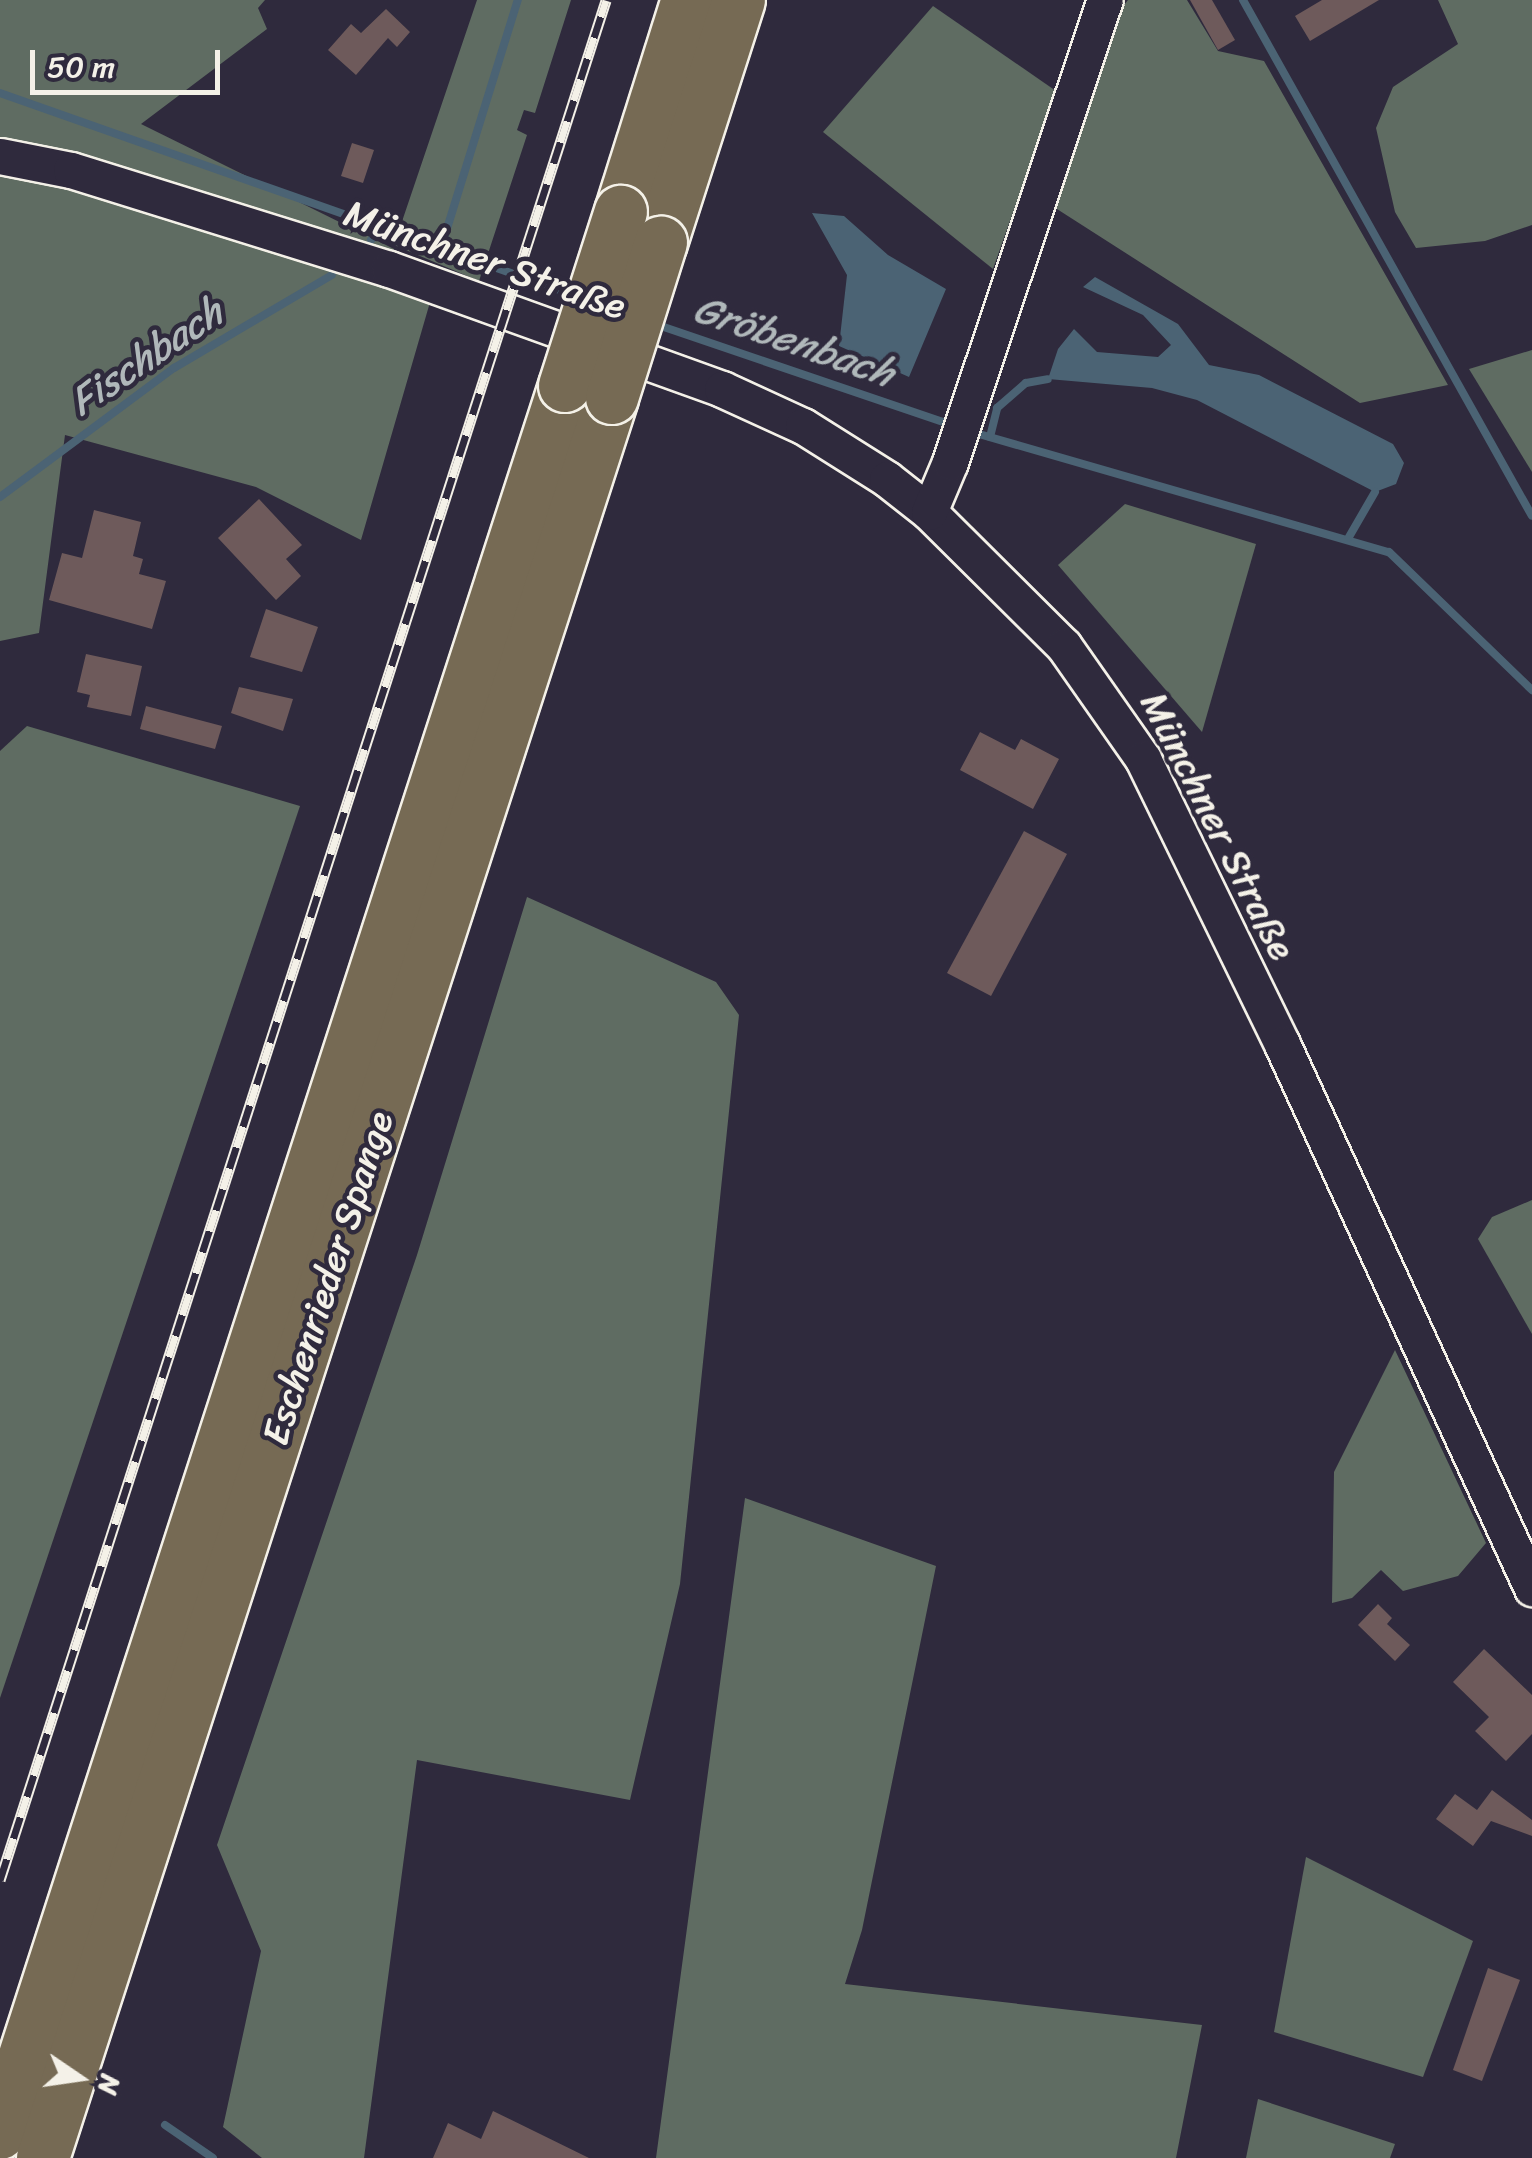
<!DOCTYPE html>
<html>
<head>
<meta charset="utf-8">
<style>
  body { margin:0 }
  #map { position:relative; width:1532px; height:2158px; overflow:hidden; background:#2f2a3d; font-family:Sriracha,sans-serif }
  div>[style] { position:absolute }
  .green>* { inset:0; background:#5f6c62 }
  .water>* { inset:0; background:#4b6374 }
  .stream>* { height:8px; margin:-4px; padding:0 4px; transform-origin:4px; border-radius:4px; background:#4b6374 }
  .building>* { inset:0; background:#6e5a5b }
  .roads { filter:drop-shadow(2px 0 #f4f1e8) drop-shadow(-2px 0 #f4f1e8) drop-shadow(0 2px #f4f1e8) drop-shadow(0 -2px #f4f1e8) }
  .tertiary>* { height:35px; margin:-17.5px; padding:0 17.5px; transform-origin:17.5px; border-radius:17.5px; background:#2f2a3d }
  .motorway>* { height:52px; margin:-26px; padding:0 26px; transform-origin:26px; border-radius:26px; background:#766a54 }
  .rail>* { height:11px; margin-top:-5.5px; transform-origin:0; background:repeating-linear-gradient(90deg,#2f2a3d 0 22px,#f4f1e8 0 44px); box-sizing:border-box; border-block:2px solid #f4f1e8 }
  .bridges { filter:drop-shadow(2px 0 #f4f1e8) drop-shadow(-2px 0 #f4f1e8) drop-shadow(0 2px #f4f1e8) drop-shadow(0 -2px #f4f1e8) }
  .motorway-bridge>* { height:52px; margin:-26px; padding:0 26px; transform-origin:26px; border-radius:26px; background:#766a54 }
  span { translate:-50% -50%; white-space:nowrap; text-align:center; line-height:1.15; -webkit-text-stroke:9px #2f2a3d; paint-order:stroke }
  .street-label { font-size:38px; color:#f4f1e8 }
  .water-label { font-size:40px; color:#b0b8ba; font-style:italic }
  .north { position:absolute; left:30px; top:2028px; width:100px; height:100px; -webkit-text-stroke:8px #2f2a3d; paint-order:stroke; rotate:103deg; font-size:28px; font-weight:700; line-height:40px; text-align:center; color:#f4f1e8 }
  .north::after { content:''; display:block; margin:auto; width:35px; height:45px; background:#f4f1e8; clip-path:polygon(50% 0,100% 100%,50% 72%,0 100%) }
  .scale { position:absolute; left:30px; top:50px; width:190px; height:45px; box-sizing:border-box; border:5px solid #f4f1e8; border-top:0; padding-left:12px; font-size:30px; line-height:35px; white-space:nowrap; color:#f4f1e8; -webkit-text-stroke:8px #2f2a3d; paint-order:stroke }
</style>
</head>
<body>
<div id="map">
  <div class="green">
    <div style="clip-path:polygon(0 0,265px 0,258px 8px,267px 29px,141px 124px,394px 249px,390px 269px,435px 285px,361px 540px,256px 487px,65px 435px,39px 633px,0 641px)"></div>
    <div style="clip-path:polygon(477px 0,571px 0,535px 113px,524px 110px,517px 130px,527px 135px,479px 281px,394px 245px)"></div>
    <div style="clip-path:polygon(1128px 0,1187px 0,1218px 51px,1264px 61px,1448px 385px,1360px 403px,1046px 202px,1108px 25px)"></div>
    <div style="clip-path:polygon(1438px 0,1532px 0,1532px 225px,1485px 241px,1416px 248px,1395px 212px,1376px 128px,1393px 87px,1458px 44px)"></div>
    <div style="clip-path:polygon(933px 6px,1056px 91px,993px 269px,823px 132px)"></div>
    <div style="clip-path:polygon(1532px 350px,1532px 472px,1469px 369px)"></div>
    <div style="clip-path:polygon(1125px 504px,1256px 544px,1202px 732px,1058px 565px)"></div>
    <div style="clip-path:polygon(27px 726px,300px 806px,0 1698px,0 751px)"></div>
    <div style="clip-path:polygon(527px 897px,716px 982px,739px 1015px,680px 1584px,630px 1800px,417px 1760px,364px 2158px,262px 2158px,223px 2127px,261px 1951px,217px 1845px,417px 1255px)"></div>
    <div style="clip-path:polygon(1532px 1200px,1532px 1334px,1478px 1239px,1492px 1217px)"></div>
    <div style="clip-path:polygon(1395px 1350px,1486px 1543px,1458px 1576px,1403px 1591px,1381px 1570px,1352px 1598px,1332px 1603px,1334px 1472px)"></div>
    <div style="clip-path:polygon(745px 1498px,936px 1566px,862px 1930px,845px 1984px,1202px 2025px,1176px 2158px,656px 2158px)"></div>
    <div style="clip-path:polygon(1306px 1857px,1473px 1941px,1423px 2077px,1274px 2032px)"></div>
    <div style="clip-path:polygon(1258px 2099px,1395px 2144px,1390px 2158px,1246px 2158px)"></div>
  </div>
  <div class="water">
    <div style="clip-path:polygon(812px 213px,844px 216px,888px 255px,946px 289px,909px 377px,839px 346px,847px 275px)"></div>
    <div style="clip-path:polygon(1095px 277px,1178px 324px,1209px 365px,1259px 375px,1393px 444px,1404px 463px,1396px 484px,1375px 492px,1197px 400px,1152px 388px,1048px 379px,1058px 349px,1074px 329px,1097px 352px,1158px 357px,1171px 345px,1143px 315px,1083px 287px)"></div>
  </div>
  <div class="stream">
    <div style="left:1243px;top:0;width:591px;rotate:60.75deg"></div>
    <div style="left:0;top:93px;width:611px;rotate:19.41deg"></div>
    <div style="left:371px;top:240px;width:18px;rotate:-43deg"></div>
    <div style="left:441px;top:248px;width:260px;rotate:-72.8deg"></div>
    <div style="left:655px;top:324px;width:316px;rotate:18.8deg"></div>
    <div style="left:972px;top:432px;width:434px;rotate:16.1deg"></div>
    <div style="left:1389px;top:552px;width:199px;rotate:44deg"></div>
    <div style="left:990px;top:437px;width:30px;rotate:-76deg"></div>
    <div style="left:997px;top:408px;width:38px;rotate:-41deg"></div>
    <div style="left:1026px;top:383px;width:22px;rotate:-10deg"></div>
    <div style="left:0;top:497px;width:217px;rotate:-36.6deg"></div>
    <div style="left:174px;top:368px;width:183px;rotate:-30.5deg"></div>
    <div style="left:1349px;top:537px;width:52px;rotate:-60deg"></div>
    <div style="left:165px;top:2125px;width:58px;rotate:34.5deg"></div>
  </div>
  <div class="building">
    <div style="clip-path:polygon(1190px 0,1212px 0,1235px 40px,1218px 50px)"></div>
    <div style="clip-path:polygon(1322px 0,1379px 0,1310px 41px,1295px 16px)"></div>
    <div style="clip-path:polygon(386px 9px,410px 32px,397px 47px,388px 38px,356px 75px,328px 50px,351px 24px,361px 33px)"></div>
    <div style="clip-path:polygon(352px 143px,374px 150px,363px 183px,341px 176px)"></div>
    <div style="clip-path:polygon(259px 499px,302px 545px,286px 559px,301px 576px,276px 600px,218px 538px)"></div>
    <div style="clip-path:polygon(94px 510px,141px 522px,133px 556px,143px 559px,139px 574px,166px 581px,152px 629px,49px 600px,62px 553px,82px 558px)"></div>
    <div style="clip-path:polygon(266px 609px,318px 627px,302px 672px,250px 657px)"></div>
    <div style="clip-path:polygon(86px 654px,142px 666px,131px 716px,87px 707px,90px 695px,77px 692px)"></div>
    <div style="clip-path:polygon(239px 687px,293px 699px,283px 731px,231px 713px)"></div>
    <div style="clip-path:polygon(146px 706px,222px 726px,215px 749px,140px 729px)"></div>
    <div style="clip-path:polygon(980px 732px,1015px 750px,1021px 739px,1059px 759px,1033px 809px,960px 770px)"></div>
    <div style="clip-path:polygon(1024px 831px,1067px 854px,991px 996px,947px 973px)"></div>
    <div style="clip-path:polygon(1378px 1604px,1392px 1618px,1387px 1624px,1410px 1645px,1395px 1661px,1358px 1625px)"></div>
    <div style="clip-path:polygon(1484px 1649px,1532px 1695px,1532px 1734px,1506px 1761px,1475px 1731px,1489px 1717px,1453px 1682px)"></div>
    <div style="clip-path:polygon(1492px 1790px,1532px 1820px,1532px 1836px,1491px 1821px,1473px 1846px,1436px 1819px,1455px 1794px,1477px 1810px)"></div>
    <div style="clip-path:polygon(1488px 1968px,1520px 1980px,1482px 2081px,1453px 2070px)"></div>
    <div style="clip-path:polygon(493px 2111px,589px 2158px,433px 2158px,448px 2123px,481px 2139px)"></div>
  </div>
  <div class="roads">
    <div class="tertiary">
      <div style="left:0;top:156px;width:72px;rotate:11.2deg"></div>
      <div style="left:71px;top:170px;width:333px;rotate:17.3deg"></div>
      <div style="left:389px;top:269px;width:354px;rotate:19.8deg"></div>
      <div style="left:722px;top:389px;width:89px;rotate:24.6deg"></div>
      <div style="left:803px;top:426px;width:99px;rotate:32.2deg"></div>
      <div style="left:887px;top:479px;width:53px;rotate:38.2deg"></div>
      <div style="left:929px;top:512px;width:190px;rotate:44.8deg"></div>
      <div style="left:1064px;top:646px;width:138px;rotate:55deg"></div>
      <div style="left:1143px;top:759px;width:317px;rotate:64deg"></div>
      <div style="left:1282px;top:1044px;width:599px;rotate:65.32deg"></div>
      <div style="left:929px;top:512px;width:54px;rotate:-67.2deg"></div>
      <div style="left:950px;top:462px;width:487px;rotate:-71.5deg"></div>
    </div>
    <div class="motorway">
      <div style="left:621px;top:212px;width:222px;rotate:-72.5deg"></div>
      <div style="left:661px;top:243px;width:255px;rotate:-72.2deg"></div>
      <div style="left:0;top:2133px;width:1836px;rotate:-72.08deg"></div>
      <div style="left:43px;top:2158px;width:1850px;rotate:-72.08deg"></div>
    </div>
  </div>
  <div class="rail">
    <div style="left:0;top:1880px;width:1975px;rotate:-72.13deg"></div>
  </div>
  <div class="bridges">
    <div class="motorway-bridge">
      <div style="left:565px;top:386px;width:183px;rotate:-72.2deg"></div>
      <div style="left:612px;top:398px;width:163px;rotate:-72.5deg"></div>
    </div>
  </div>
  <div class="street-label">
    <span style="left:485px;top:260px;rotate:19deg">Münchner Straße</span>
    <span style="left:1218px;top:826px;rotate:63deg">Münchner Straße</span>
    <span style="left:328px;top:1278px;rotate:-72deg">Eschenrieder Spange</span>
  </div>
  <div class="water-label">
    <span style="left:794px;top:341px;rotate:19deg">Gröbenbach</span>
    <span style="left:146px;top:357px;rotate:-34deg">Fischbach</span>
  </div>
  <div class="north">N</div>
  <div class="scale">50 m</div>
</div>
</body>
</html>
